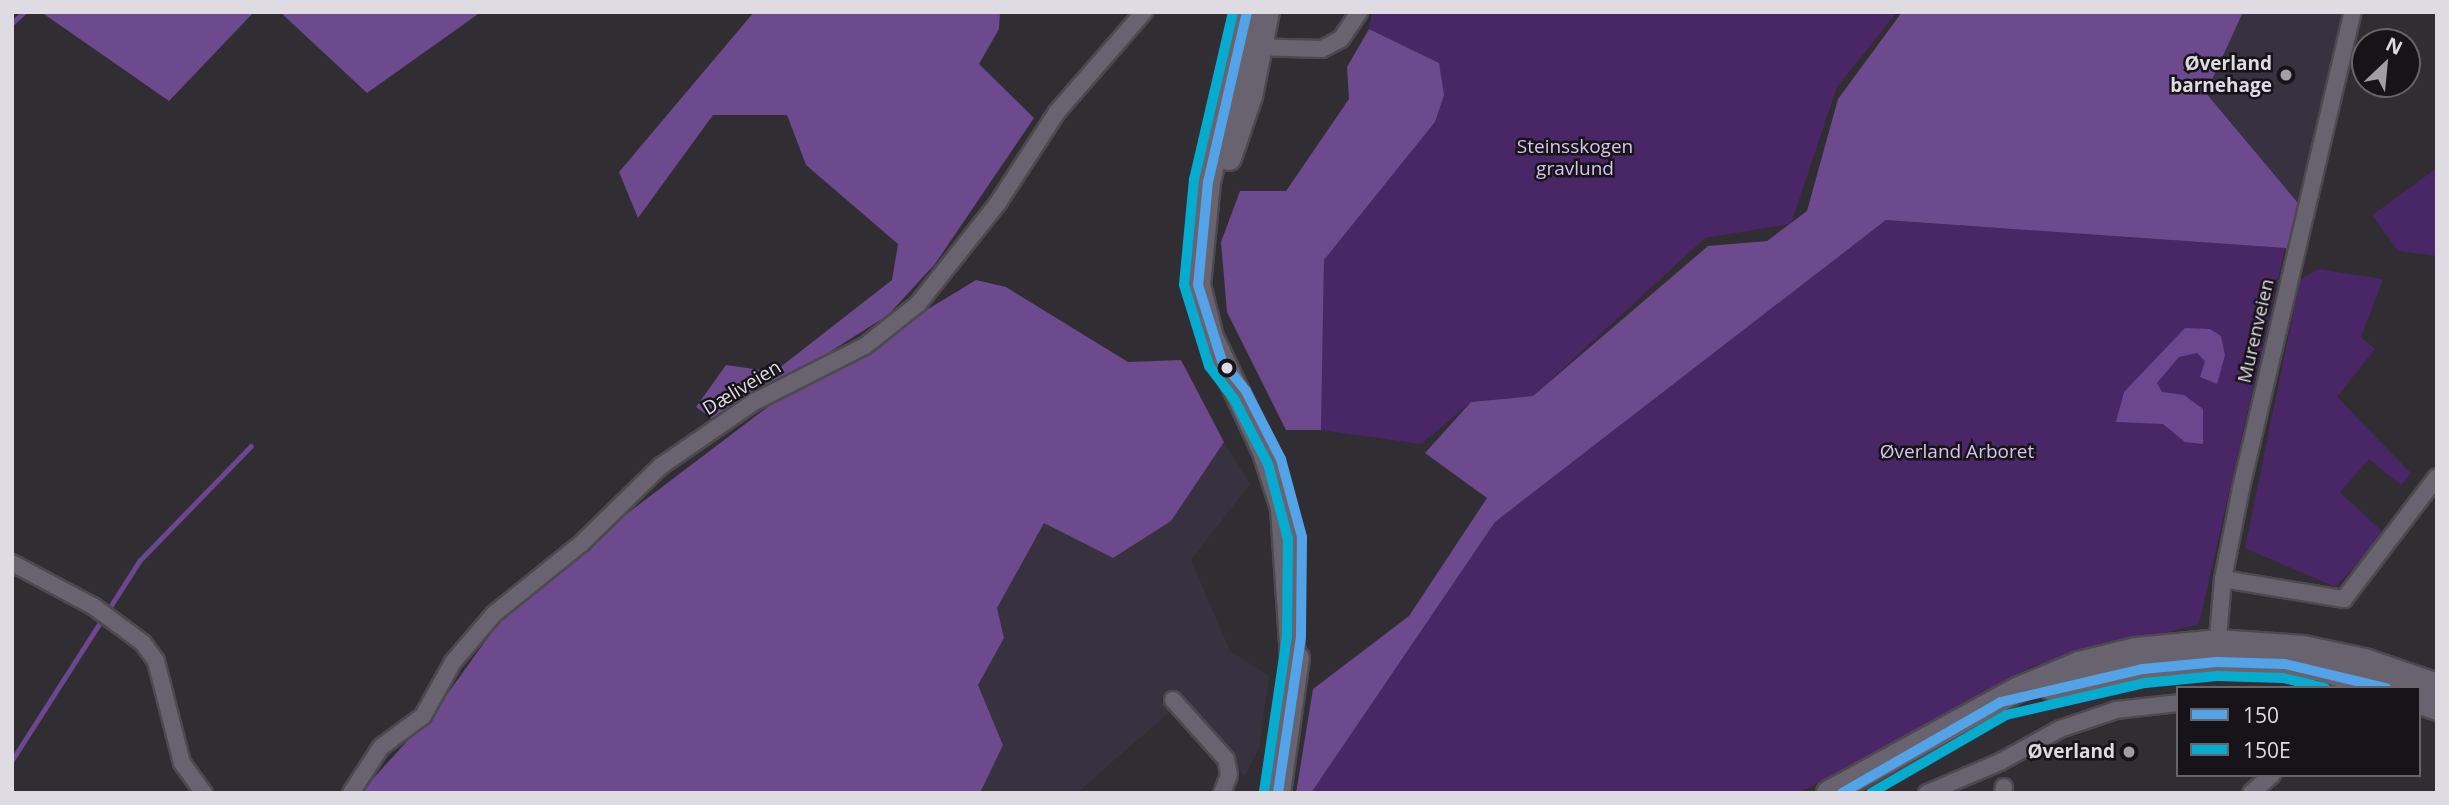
<!DOCTYPE html>
<html>
<head>
<meta charset="utf-8">
<style>
  body { margin:0 }
  #map { position:relative; width:2449px; height:805px; overflow:hidden; background:#302d33; font-family:"Open Sans",sans-serif }
  div>[style] { position:absolute }
  .built>* { inset:0; background:#38313f }
  .green>* { inset:0; background:#492665 }
  .forest>* { inset:0; background:#6d498e }
  .water>* { inset:0; background:#6c468e }
  .stream>* { height:5px; margin:-2.5px; padding:0 2.5px; transform-origin:2.5px; border-radius:2.5px; background:#6c468e }
  .roads { filter:drop-shadow(2px 0 #4c4a4e) drop-shadow(-2px 0 #4c4a4e) drop-shadow(0 2px #4c4a4e) drop-shadow(0 -2px #4c4a4e) }
  .street>* { height:16px; margin:-8px; padding:0 8px; transform-origin:8px; border-radius:8px; background:#68636e }
  .primary>* { height:24px; margin:-12px; padding:0 12px; transform-origin:12px; border-radius:12px; background:#69636f }
  .bus-1>* { height:10px; margin:-5px; padding:0 5px; transform-origin:5px; border-radius:5px; background:#53a3e8 }
  .bus-2>* { height:10px; margin:-5px; padding:0 5px; transform-origin:5px; border-radius:5px; background:#06acd0 }
  .dots>* { width:19px; height:19px; translate:-50% -50%; box-sizing:border-box; border:4px solid #161419; border-radius:50% }
  span { translate:-50% -50%; white-space:nowrap; text-align:center; line-height:1.15; -webkit-text-stroke:5px #161419; paint-order:stroke }
  .poi-label { font-size:19px; color:#dedbe2; font-weight:700 }
  .right { translate:-100% -50%; text-align:right }
  .park-label { font-size:19px; color:#d9c4f0 }
  .street-label { font-size:19px; color:#dedbe2 }
  .frame { position:absolute; inset:0; border:14px solid #dedbe2; pointer-events:none }
  .legend { position:absolute; left:2176px; top:686px; width:245px; height:91px; box-sizing:border-box; background:#161419; border:2px solid #666469; margin:0; padding:9px 12px; list-style:none; font-size:21px; color:#dedbe2 }
  .legend li { display:flex; align-items:center; gap:14px; height:35px }
  .legend b { width:35px; border:2px solid #666469 }
  .north { position:absolute; left:2351px; top:28px; width:70px; height:70px; box-sizing:border-box; background:#161419; border:2px solid #666469; border-radius:50%; rotate:26deg; font-size:19px; font-weight:700; line-height:28px; text-align:center; color:#dedbe2 }
  .north::after { content:''; display:block; margin:auto; width:24px; height:32px; background:#a19ea5; clip-path:polygon(50% 0,100% 100%,50% 72%,0 100%) }
</style>
</head>
<body>
<div id="map">
  <div class="built">
    <div style="clip-path:polygon(2242px 12px,2343px 12px,2298px 203px,2207px 93px)"></div>
    <div style="clip-path:polygon(1224px 442px,1250px 484px,1191px 560px,1230px 651px,1269px 676px,1259px 748px,1245px 776px,1173px 709px,1077px 793px,980px 793px,1003px 745px,978px 685px,1004px 638px,996px 608px,1044px 523px,1171px 521px)"></div>
  </div>
  <div class="green">
    <div style="clip-path:polygon(1372px 12px,1897px 12px,1837px 87px,1791px 224px,1705px 238px,1533px 396px,1471px 402px,1421px 444px,1321px 430px,1324px 260px,1435px 122px,1439px 63px,1369px 29px)"></div>
    <div style="clip-path:polygon(2437px 168px,2437px 256px,2398px 251px,2372px 215px)"></div>
    <div style="clip-path:polygon(1886px 220px,2285px 248px,2199px 624px,2031px 667px,1799px 793px,1311px 793px,1495px 522px)"></div>
    <div style="clip-path:polygon(2318px 269px,2383px 279px,2361px 337px,2375px 349px,2337px 397px,2411px 473px,2401px 485px,2369px 459px,2340px 492px,2386px 535px,2335px 587px,2245px 548px,2300px 280px)"></div>
  </div>
  <div class="forest">
    <div style="clip-path:polygon(41px 12px,254px 12px,169px 101px)"></div>
    <div style="clip-path:polygon(280px 12px,481px 12px,367px 93px)"></div>
    <div style="clip-path:polygon(754px 12px,1000px 12px,999px 29px,979px 64px,1034px 118px,935px 264px,888px 315px,718px 423px,696px 407px,726px 365px,774px 372px,892px 280px,898px 244px,806px 165px,787px 115px,713px 115px,638px 218px,619px 172px)"></div>
    <div style="clip-path:polygon(1902px 12px,2243px 12px,2206px 93px,2298px 203px,2296px 255px,2285px 248px,1886px 220px,1495px 522px,1311px 793px,1296px 793px,1313px 689px,1409px 616px,1487px 498px,1425px 453px,1471px 402px,1533px 396px,1708px 246px,1767px 241px,1807px 211px,1838px 99px)"></div>
    <div style="clip-path:polygon(1369px 29px,1439px 63px,1444px 95px,1435px 122px,1324px 260px,1321px 430px,1286px 430px,1227px 312px,1221px 242px,1240px 191px,1286px 191px,1349px 99px,1347px 67px)"></div>
    <div style="clip-path:polygon(976px 280px,1006px 287px,1128px 362px,1181px 360px,1224px 442px,1171px 521px,1113px 558px,1044px 523px,997px 608px,1004px 638px,978px 685px,1003px 745px,980px 793px,360px 793px,438px 707px,517px 597px,773px 403px)"></div>
  </div>
  <div class="water">
    <div style="clip-path:polygon(2185px 328px,2210px 329px,2221px 336px,2225px 355px,2217px 384px,2200px 377px,2205px 361px,2197px 353px,2179px 357px,2157px 383px,2162px 392px,2184px 395px,2203px 409px,2203px 444px,2185px 442px,2163px 424px,2116px 422px,2124px 392px)"></div>
  </div>
  <div class="stream">
    <div style="left:12px;top:23px;width:16px;rotate:-43deg"></div>
    <div style="left:12px;top:760px;width:237px;rotate:-57.4deg"></div>
    <div style="left:140px;top:560px;width:159px;rotate:-45.8deg"></div>
  </div>
  <div class="roads">
    <div class="street">
      <div style="left:1251px;top:47px;width:71px;rotate:1.6deg"></div>
      <div style="left:1322px;top:49px;width:21px;rotate:-28deg"></div>
      <div style="left:1341px;top:39px;width:32px;rotate:-56deg"></div>
      <div style="left:12px;top:563px;width:92px;rotate:28deg"></div>
      <div style="left:93px;top:606px;width:62px;rotate:36.5deg"></div>
      <div style="left:143px;top:643px;width:22px;rotate:54deg"></div>
      <div style="left:156px;top:661px;width:105px;rotate:75.7deg"></div>
      <div style="left:182px;top:763px;width:37px;rotate:54deg"></div>
      <div style="left:2223px;top:579px;width:123px;rotate:9.4deg"></div>
      <div style="left:2344px;top:599px;width:153px;rotate:-52.7deg"></div>
      <div style="left:2217px;top:649px;width:70px;rotate:-85.1deg"></div>
      <div style="left:2223px;top:579px;width:93px;rotate:-78.8deg"></div>
      <div style="left:2241px;top:488px;width:489px;rotate:-76.8deg"></div>
      <div style="left:1173px;top:700px;width:79px;rotate:48.1deg"></div>
      <div style="left:1226px;top:759px;width:16px;rotate:79deg"></div>
      <div style="left:1229px;top:775px;width:19px;rotate:111deg"></div>
      <div style="left:351px;top:793px;width:55px;rotate:-56.9deg"></div>
      <div style="left:381px;top:747px;width:52px;rotate:-36.4deg"></div>
      <div style="left:423px;top:716px;width:62px;rotate:-60.9deg"></div>
      <div style="left:453px;top:662px;width:63px;rotate:-49.5deg"></div>
      <div style="left:494px;top:614px;width:113px;rotate:-38.9deg"></div>
      <div style="left:582px;top:543px;width:110px;rotate:-44.3deg"></div>
      <div style="left:661px;top:466px;width:113px;rotate:-34.5deg"></div>
      <div style="left:754px;top:402px;width:124px;rotate:-26.8deg"></div>
      <div style="left:865px;top:346px;width:68px;rotate:-38.4deg"></div>
      <div style="left:918px;top:304px;width:129px;rotate:-51.6deg"></div>
      <div style="left:998px;top:203px;width:108px;rotate:-57deg"></div>
      <div style="left:1057px;top:112px;width:133px;rotate:-49deg"></div>
      <div style="left:1927px;top:793px;width:79px;rotate:-23deg"></div>
      <div style="left:2000px;top:762px;width:68px;rotate:-28.8deg"></div>
      <div style="left:2060px;top:729px;width:59px;rotate:-18.7deg"></div>
      <div style="left:2116px;top:710px;width:62px;rotate:-6.4deg"></div>
      <div style="left:2003px;top:793px;width:6px;rotate:-81deg"></div>
      <div style="left:2251px;top:793px;width:28px;rotate:-41deg"></div>
    </div>
    <div class="primary">
      <div style="left:1247px;top:12px;width:174px;rotate:102.9deg"></div>
      <div style="left:1208px;top:182px;width:103px;rotate:95.5deg"></div>
      <div style="left:1198px;top:285px;width:54px;rotate:76deg"></div>
      <div style="left:1211px;top:337px;width:127px;rotate:64.8deg"></div>
      <div style="left:1265px;top:452px;width:59px;rotate:72.2deg"></div>
      <div style="left:1283px;top:508px;width:166px;rotate:86.2deg"></div>
      <div style="left:1229px;top:158px;width:65px;rotate:-71.3deg"></div>
      <div style="left:1250px;top:96px;width:86px;rotate:-78.6deg"></div>
      <div style="left:2053px;top:689px;width:92px;rotate:-12.5deg"></div>
      <div style="left:2143px;top:669px;width:74px;rotate:-5.4deg"></div>
      <div style="left:2217px;top:662px;width:101px;rotate:3.4deg"></div>
      <div style="left:2318px;top:668px;width:72px;rotate:16.2deg"></div>
      <div style="left:2419px;top:701px;width:19px;rotate:21deg"></div>
      <div style="left:1278px;top:793px;width:136px;rotate:-82deg"></div>
      <div style="left:1829px;top:793px;width:217px;rotate:-28.7deg"></div>
      <div style="left:2019px;top:689px;width:65px;rotate:-22.6deg"></div>
      <div style="left:2079px;top:664px;width:59px;rotate:-13.8deg"></div>
      <div style="left:2136px;top:650px;width:81px;rotate:-5.6deg"></div>
      <div style="left:2217px;top:642px;width:86px;rotate:4deg"></div>
      <div style="left:2303px;top:648px;width:63px;rotate:11.8deg"></div>
      <div style="left:2365px;top:661px;width:76px;rotate:19.1deg"></div>
    </div>
  </div>
  <div class="bus-1">
    <div style="left:1247px;top:12px;width:174px;rotate:102.9deg"></div>
    <div style="left:1208px;top:182px;width:103px;rotate:95.5deg"></div>
    <div style="left:1198px;top:285px;width:80px;rotate:72.5deg"></div>
    <div style="left:1222px;top:361px;width:38px;rotate:51deg"></div>
    <div style="left:1246px;top:391px;width:76px;rotate:62.8deg"></div>
    <div style="left:1281px;top:459px;width:81px;rotate:74.9deg"></div>
    <div style="left:1302px;top:537px;width:100px;rotate:90.6deg"></div>
    <div style="left:1301px;top:637px;width:158px;rotate:98.4deg"></div>
    <div style="left:1842px;top:793px;width:183px;rotate:-29.8deg"></div>
    <div style="left:2001px;top:702px;width:146px;rotate:-13.1deg"></div>
    <div style="left:2143px;top:669px;width:74px;rotate:-5.4deg"></div>
    <div style="left:2217px;top:662px;width:68px;rotate:1.7deg"></div>
    <div style="left:2285px;top:664px;width:104px;rotate:13.4deg"></div>
  </div>
  <div class="bus-2">
    <div style="left:1233px;top:12px;width:171px;rotate:103.1deg"></div>
    <div style="left:1194px;top:179px;width:106px;rotate:95.4deg"></div>
    <div style="left:1184px;top:285px;width:85px;rotate:72.8deg"></div>
    <div style="left:1209px;top:366px;width:41px;rotate:52.9deg"></div>
    <div style="left:1234px;top:399px;width:73px;rotate:62.4deg"></div>
    <div style="left:1268px;top:464px;width:78px;rotate:75.1deg"></div>
    <div style="left:1288px;top:539px;width:97px;rotate:90.6deg"></div>
    <div style="left:1287px;top:636px;width:157px;rotate:98.4deg"></div>
    <div style="left:1871px;top:793px;width:156px;rotate:-30deg"></div>
    <div style="left:2006px;top:715px;width:143px;rotate:-13deg"></div>
    <div style="left:2145px;top:683px;width:72px;rotate:-5.6deg"></div>
    <div style="left:2217px;top:676px;width:66px;rotate:1.7deg"></div>
    <div style="left:2283px;top:678px;width:43px;rotate:13.4deg"></div>
  </div>
  <div class="dots">
    <div style="left:2286px;top:75px;background:#a19ea5"></div>
    <div style="left:1227px;top:368px;background:#dedbe2"></div>
    <div style="left:2129px;top:752px;background:#a19ea5"></div>
  </div>
  <div class="poi-label">
    <span class="right" style="left:2272px;top:75px">Øverland<br>barnehage</span>
    <span class="right" style="left:2115px;top:752px">Øverland</span>
  </div>
  <div class="park-label">
    <span style="left:1575px;top:158px">Steinsskogen<br>gravlund</span>
    <span style="left:1957px;top:452px">Øverland Arboret</span>
  </div>
  <div class="street-label">
    <span style="left:2256px;top:331px;rotate:-77deg">Murenveien</span>
    <span style="left:742px;top:388px;rotate:-31deg">Dæliveien</span>
  </div>
  <div class="frame"></div>
  <ul class="legend">
  <li><b style="height:9px;background:#53a3e8"></b>150</li>
  <li><b style="height:9px;background:#06acd0"></b>150E</li>
  </ul>
  <div class="north">N</div>
</div>
</body>
</html>
